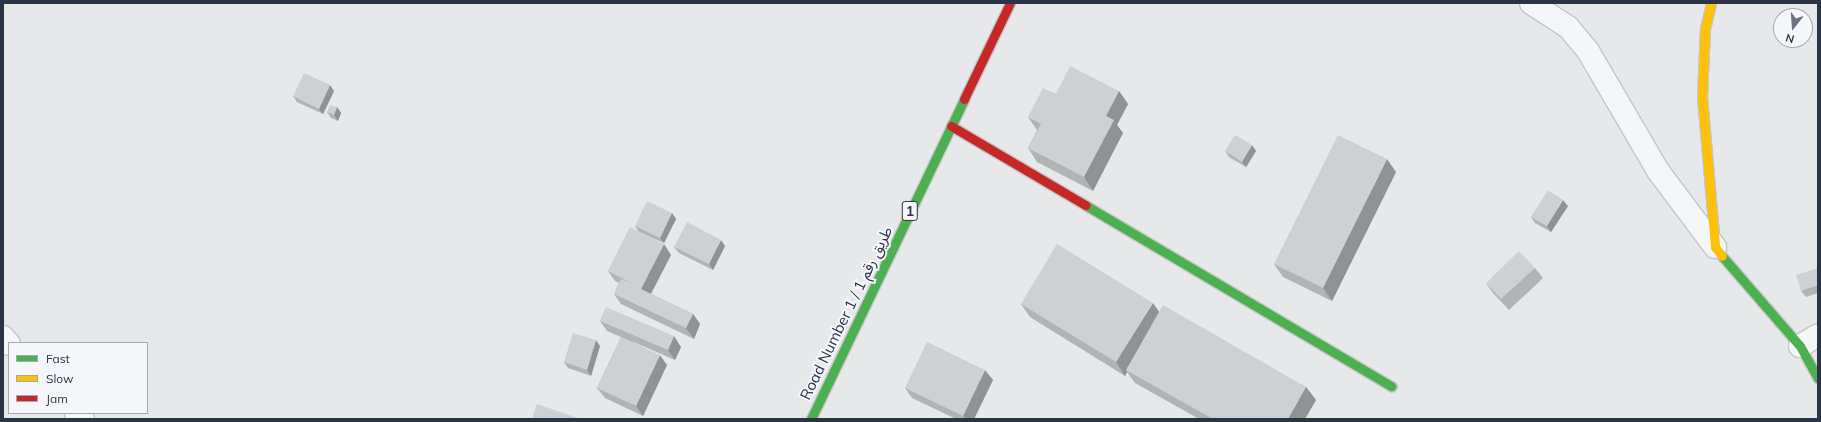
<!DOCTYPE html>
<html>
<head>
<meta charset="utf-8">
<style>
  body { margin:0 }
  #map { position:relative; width:1821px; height:422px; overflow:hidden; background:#e6e8ea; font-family:Mulish,"Noto Sans Arabic",sans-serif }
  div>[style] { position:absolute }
  .roads { filter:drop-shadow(1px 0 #c4c6c8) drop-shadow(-1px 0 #c4c6c8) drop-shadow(0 1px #c4c6c8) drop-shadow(0 -1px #c4c6c8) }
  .street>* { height:22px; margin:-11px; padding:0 11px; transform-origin:11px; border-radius:11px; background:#f5f6f7 }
  .fast>* { height:9px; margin:-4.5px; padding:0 4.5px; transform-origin:4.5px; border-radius:4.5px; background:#4caf50 }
  .slow>* { height:9px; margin:-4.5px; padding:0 4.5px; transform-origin:4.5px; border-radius:4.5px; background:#ffc107 }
  .jam>* { height:9px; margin:-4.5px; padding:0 4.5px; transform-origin:4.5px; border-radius:4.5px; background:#c62828 }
  .wall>* { inset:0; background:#b1b3b5 }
  .shaded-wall>* { inset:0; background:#909294 }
  .building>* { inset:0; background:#ced0d3 }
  span { translate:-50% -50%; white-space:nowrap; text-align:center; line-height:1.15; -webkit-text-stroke:4px #f4f6f9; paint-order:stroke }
  .shield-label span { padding:1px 3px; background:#f4f6f9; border:1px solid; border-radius:3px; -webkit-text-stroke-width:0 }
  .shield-label { font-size:14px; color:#2b3445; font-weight:700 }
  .street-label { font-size:15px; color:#2b3445 }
  .frame { position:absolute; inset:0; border:4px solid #2b3445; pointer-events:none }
  .legend { position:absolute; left:8px; top:342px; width:140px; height:72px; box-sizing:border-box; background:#f4f6f9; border:1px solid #a4a8b1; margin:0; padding:5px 7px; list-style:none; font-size:12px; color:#2b3445 }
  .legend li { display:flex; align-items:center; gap:8px; height:20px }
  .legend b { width:20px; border:1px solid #a4a8b1 }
  .north { position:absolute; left:1773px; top:8px; width:40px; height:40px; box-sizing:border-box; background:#f4f6f9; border:1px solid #a4a8b1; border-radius:50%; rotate:197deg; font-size:11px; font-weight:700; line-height:16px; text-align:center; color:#2b3445 }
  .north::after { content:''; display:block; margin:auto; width:14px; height:18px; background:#6c737f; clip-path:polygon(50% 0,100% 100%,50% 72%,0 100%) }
</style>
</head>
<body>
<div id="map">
  <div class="roads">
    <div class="street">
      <div style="left:1531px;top:3px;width:44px;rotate:33deg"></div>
      <div style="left:1568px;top:27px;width:31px;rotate:50deg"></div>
      <div style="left:1588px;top:51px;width:139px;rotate:59.7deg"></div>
      <div style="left:1658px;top:171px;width:95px;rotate:53.1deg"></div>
      <div style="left:3px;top:337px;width:9px;rotate:49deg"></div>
      <div style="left:1800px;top:346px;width:21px;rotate:-31deg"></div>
      <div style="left:76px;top:413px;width:9px;rotate:41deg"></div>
    </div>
    <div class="fast">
      <div style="left:1085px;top:205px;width:356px;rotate:30.6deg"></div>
      <div style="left:1722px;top:256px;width:119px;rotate:49.1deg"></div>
      <div style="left:1800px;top:346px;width:37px;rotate:61deg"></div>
      <div style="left:811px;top:419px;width:355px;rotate:-64.4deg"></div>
    </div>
    <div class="slow">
      <div style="left:1711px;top:3px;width:26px;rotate:103deg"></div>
      <div style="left:1705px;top:28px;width:69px;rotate:92.5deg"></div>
      <div style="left:1702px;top:97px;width:151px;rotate:85deg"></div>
      <div style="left:1715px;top:247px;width:11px;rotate:52deg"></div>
    </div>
    <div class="jam">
      <div style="left:964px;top:99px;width:106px;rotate:-64.4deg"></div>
      <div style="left:951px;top:126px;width:156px;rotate:30.5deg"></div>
    </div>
  </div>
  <div class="wall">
    <div style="clip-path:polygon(334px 91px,323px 114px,297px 102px,293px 96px)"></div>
    <div style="clip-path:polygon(1119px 91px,1128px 104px,1117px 125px,1123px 133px,1093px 191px,1037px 162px,1028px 148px,1037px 130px,1028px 117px,1056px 94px)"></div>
    <div style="clip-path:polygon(337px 107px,341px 113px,338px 121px,331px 118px,327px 112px)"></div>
    <div style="clip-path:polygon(1225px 151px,1256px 151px,1246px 167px,1229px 157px)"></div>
    <div style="clip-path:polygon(1396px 172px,1332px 301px,1283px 277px,1274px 264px)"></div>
    <div style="clip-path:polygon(1568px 206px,1551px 232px,1535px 223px,1531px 217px)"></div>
    <div style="clip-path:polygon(672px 213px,676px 219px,664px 243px,639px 232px,635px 226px)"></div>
    <div style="clip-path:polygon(725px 246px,713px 270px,679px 253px,674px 247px)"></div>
    <div style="clip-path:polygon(671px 255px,651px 294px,693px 314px,700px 324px,694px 339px,621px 304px,614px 294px,619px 283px,615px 281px,608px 271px)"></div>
    <div style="clip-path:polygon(1535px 268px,1543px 278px,1509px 310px,1493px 293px,1486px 283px)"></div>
    <div style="clip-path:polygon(1818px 268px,1818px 293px,1806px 297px,1801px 291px)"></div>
    <div style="clip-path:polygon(1021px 304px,1159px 312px,1306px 387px,1316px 400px,1305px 419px,1199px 419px,1135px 383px,1127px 372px,1125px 376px,1030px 317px)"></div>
    <div style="clip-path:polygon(600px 321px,681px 347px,675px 360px,631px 341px,667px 365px,643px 416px,605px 398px,597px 388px,621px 337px,607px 331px)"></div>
    <div style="clip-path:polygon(600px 346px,591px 376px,568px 368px,564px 362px)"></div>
    <div style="clip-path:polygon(993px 380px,974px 419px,956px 419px,912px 398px,905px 388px)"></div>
  </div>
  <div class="shaded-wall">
    <div style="clip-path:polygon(330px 85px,334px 91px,323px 114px,319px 109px)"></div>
    <div style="clip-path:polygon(1119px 91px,1128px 104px,1117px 125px,1123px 133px,1093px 191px,1084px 177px,1106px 116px)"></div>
    <div style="clip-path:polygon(337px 107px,341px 113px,338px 121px,334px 115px)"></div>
    <div style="clip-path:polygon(1252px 145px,1256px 151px,1246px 167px,1242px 162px)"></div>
    <div style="clip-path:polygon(1387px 159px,1396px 172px,1332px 301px,1323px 288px)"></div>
    <div style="clip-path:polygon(1563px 200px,1568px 206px,1551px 232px,1547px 226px)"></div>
    <div style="clip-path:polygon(672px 213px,676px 219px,664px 243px,660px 238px)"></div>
    <div style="clip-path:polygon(721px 240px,725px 246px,713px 270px,709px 264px)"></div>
    <div style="clip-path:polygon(664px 244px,671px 255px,648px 299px,641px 289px)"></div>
    <div style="clip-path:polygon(1153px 303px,1162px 316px,1126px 370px,1127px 372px,1125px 376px,1116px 362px)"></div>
    <div style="clip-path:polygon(693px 314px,700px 324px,694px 339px,686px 328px)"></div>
    <div style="clip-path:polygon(674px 336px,681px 347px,675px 360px,668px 350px)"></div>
    <div style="clip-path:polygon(596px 340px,600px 346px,591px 376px,587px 370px)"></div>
    <div style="clip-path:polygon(660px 355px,667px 365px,643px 416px,636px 406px)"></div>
    <div style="clip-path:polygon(985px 370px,993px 380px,974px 419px,966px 419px,963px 416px)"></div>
    <div style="clip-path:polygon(1306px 387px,1316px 400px,1305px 419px,1288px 419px)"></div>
  </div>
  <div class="building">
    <div style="clip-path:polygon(1070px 66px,1119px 91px,1106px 116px,1114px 120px,1084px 177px,1028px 148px,1041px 124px,1028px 117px,1043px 88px,1056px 94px)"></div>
    <div style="clip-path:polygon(304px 73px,330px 85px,319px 109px,293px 96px)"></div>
    <div style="clip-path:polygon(330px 105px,337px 107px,334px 115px,327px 112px)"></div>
    <div style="clip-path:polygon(1817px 121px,1818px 121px,1818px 140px)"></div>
    <div style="clip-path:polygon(1235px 135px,1252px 145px,1242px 162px,1225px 151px)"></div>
    <div style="clip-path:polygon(1338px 135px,1387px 159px,1323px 288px,1274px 264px)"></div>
    <div style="clip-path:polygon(1548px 190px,1563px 200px,1547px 226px,1531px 217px)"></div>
    <div style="clip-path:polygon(647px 201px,672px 213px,660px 238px,635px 226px)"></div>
    <div style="clip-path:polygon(687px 222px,721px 240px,709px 264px,674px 247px)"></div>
    <div style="clip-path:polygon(630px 227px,664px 244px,641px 289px,693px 314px,686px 328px,614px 294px,621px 279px,633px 284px,608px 271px)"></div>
    <div style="clip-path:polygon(1057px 244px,1153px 303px,1116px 362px,1021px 304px)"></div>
    <div style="clip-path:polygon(1519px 251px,1535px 268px,1501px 299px,1486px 283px)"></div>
    <div style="clip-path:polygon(1818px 268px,1818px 285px,1801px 291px,1796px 275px)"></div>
    <div style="clip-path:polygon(1163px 305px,1306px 387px,1288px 419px,1213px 419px,1126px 370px)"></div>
    <div style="clip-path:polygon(606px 307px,674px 336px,668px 350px,600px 321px)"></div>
    <div style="clip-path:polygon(573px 333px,596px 340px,587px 370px,564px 362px)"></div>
    <div style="clip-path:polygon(621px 337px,660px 355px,636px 406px,597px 388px)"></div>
    <div style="clip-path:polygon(927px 342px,985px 370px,963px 416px,905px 388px)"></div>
    <div style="clip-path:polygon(537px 404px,581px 419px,532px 419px)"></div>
  </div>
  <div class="shield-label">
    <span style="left:910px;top:211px">1</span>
  </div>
  <div class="street-label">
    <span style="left:846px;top:313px;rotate:-64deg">Road Number 1 / طريق رقم 1</span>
  </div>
  <div class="frame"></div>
  <ul class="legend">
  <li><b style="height:5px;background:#4caf50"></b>Fast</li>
  <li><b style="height:5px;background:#ffc107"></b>Slow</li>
  <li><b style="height:5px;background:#c62828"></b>Jam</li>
  </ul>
  <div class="north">N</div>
</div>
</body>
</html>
